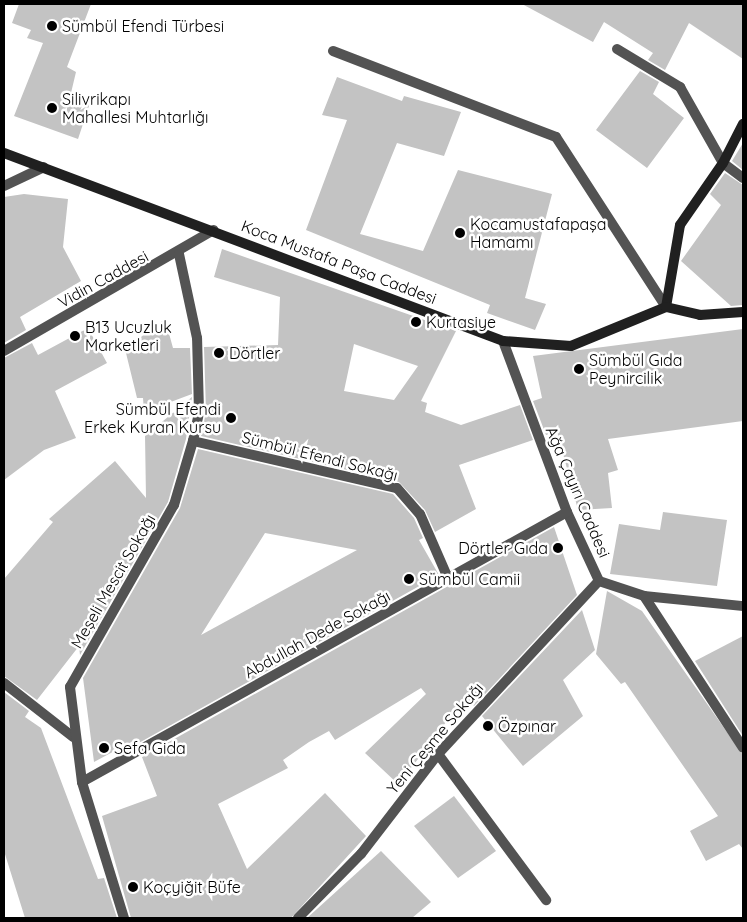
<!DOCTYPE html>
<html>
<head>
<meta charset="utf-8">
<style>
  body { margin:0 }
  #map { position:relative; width:747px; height:922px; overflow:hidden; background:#fff; font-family:Quicksand,sans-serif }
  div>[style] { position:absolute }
  .building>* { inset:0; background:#c3c3c3 }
  .street>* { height:10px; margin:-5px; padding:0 5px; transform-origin:5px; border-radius:5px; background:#535353 }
  .secondary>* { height:10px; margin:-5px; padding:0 5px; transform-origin:5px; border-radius:5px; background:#202020 }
  .dots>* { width:14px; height:14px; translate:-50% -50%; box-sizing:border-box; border:2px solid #fff; border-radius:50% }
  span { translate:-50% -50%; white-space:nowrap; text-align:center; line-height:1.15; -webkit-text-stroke:5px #fff; paint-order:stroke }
  .poi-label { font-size:16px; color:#000 }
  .left { translate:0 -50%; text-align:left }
  .right { translate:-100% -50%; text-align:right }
  .street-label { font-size:16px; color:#000 }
  .frame { position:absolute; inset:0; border:5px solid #000; pointer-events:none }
</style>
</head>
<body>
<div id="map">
  <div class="building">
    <div style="clip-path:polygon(19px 4px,91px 4px,67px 67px,76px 72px,71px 93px,91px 100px,78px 139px,14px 116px,43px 43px,27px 38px,31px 30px,12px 23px)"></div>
    <div style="clip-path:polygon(522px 4px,743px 4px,743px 59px,689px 23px,665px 70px,648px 60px,653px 53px,604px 22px,593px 42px)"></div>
    <div style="clip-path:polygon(640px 71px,659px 82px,653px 94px,684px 118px,647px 168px,596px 130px)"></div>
    <div style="clip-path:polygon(337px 77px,402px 101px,404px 96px,461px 112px,444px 156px,397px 143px,360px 234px,423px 251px,458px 170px,552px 194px,525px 298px,546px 304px,535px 330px,487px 313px,490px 305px,306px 230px,347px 120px,322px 115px)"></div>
    <div style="clip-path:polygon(743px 143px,743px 170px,732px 161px)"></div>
    <div style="clip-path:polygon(725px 173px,743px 185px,743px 305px,731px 306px,681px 261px,721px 205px,710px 194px)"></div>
    <div style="clip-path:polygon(24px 194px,68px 199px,63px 247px,81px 281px,20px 317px,26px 330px,4px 343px,4px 197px)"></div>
    <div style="clip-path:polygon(evenodd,222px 249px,456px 331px,421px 401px,427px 403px,425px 412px,461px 425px,520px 405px,533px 440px,459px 465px,476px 509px,435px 532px,425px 510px,399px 482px,201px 436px,206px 412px,204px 347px,278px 345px,280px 297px,214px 277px,222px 249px,354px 344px,418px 366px,394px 400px,344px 391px,354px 344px)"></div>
    <div style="clip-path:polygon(165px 319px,173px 348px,190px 348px,192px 394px,144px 412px,143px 398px,137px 398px,125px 349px)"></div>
    <div style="clip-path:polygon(88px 328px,107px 363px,55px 391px,76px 438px,44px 450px,4px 480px,4px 358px,32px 343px,38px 355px)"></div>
    <div style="clip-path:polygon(743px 329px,743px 421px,608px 439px,618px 470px,608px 473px,612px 508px,578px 510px,557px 431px,546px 435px,533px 401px,542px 398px,533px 356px)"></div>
    <div style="clip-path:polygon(192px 397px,186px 439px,168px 502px,80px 655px,79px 646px,37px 700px,4px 676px,4px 579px,53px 522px,49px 519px,115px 461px,146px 498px,145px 436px)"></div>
    <div style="clip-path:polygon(evenodd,198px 449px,393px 494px,414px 518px,423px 538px,419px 540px,439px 575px,137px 744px,135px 740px,94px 762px,83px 678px,180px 508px,198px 449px,265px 533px,357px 550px,201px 635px,265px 533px)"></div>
    <div style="clip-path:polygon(663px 512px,727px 520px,717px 586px,610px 574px,619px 524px,660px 530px)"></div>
    <div style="clip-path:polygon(554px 527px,577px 595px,474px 706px,467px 698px,398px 784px,365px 753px,426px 694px,421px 688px,335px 740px,329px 731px,309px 742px,283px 760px,288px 768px,218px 804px,247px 869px,325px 793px,366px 836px,291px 918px,131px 918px,102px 816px,157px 796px,142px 757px)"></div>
    <div style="clip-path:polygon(607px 591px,642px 611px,743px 755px,743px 849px,739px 844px,706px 861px,690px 831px,718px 816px,625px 682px,621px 684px,596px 654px)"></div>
    <div style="clip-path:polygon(582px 610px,595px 650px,563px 680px,583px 716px,523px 766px,482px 716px)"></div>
    <div style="clip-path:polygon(743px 636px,743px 736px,695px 661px)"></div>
    <div style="clip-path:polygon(4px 692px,29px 711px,25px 717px,41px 728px,98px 879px,104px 878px,117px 918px,25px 918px,4px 851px)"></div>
    <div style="clip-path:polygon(454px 796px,496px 851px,458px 878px,414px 826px)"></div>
    <div style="clip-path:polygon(381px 851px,431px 902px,412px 918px,307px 918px)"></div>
  </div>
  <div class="street">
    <div style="left:617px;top:49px;width:74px;rotate:31.1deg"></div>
    <div style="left:680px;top:87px;width:87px;rotate:60.5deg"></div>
    <div style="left:723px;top:163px;width:25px;rotate:37deg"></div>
    <div style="left:333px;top:51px;width:239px;rotate:21.1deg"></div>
    <div style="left:556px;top:137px;width:202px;rotate:57.1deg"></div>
    <div style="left:4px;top:186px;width:44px;rotate:-25.4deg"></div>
    <div style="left:503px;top:341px;width:183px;rotate:69.5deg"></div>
    <div style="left:567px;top:512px;width:76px;rotate:65.1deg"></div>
    <div style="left:599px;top:581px;width:47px;rotate:18.4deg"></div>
    <div style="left:644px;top:596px;width:181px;rotate:56.9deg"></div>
    <div style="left:4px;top:351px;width:242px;rotate:-30deg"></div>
    <div style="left:193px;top:441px;width:209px;rotate:13deg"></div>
    <div style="left:397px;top:488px;width:35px;rotate:49deg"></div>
    <div style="left:420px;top:514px;width:70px;rotate:66.4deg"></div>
    <div style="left:644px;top:596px;width:100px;rotate:5.8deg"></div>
    <div style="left:4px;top:683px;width:88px;rotate:38deg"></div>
    <div style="left:438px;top:754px;width:182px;rotate:53.5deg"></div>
    <div style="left:82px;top:782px;width:555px;rotate:-29.1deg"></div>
    <div style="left:124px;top:918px;width:142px;rotate:-107.2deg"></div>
    <div style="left:82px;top:782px;width:96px;rotate:-97.2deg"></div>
    <div style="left:70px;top:687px;width:210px;rotate:-60.3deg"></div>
    <div style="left:174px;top:505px;width:67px;rotate:-73.5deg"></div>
    <div style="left:193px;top:441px;width:30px;rotate:-78deg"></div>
    <div style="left:199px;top:412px;width:74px;rotate:-91.5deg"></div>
    <div style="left:197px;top:338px;width:86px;rotate:-102.1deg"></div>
    <div style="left:298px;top:918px;width:90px;rotate:-45.5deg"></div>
    <div style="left:361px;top:854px;width:126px;rotate:-52.4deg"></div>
    <div style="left:438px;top:754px;width:236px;rotate:-47.1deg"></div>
  </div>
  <div class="secondary">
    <div style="left:4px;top:153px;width:533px;rotate:20.64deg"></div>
    <div style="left:503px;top:341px;width:68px;rotate:4.2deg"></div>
    <div style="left:571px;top:346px;width:103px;rotate:-22.3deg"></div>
    <div style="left:666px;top:307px;width:83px;rotate:-80.3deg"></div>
    <div style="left:680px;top:225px;width:75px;rotate:-55.3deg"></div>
    <div style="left:723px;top:163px;width:44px;rotate:-62.9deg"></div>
    <div style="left:666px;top:307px;width:35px;rotate:13deg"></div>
    <div style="left:700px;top:315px;width:43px;rotate:-4deg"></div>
  </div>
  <div class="dots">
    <div style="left:52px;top:26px;background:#000"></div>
    <div style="left:52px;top:108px;background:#000"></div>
    <div style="left:460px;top:233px;background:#000"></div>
    <div style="left:416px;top:322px;background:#000"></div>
    <div style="left:75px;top:336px;background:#000"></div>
    <div style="left:219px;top:353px;background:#000"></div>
    <div style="left:579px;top:369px;background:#000"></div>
    <div style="left:231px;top:418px;background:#000"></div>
    <div style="left:558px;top:548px;background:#000"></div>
    <div style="left:409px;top:579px;background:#000"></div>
    <div style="left:488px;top:726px;background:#000"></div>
    <div style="left:104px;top:748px;background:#000"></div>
    <div style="left:133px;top:887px;background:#000"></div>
  </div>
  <div class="poi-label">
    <span class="left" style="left:62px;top:26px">Sümbül Efendi Türbesi</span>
    <span class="left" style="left:62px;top:108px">Silivrikapı<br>Mahallesi Muhtarlığı</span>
    <span class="left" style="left:470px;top:233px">Kocamustafapaşa<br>Hamamı</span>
    <span class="left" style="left:426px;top:322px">Kurtasiye</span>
    <span class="left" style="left:85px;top:336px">B13 Ucuzluk<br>Marketleri</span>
    <span class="left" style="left:229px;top:353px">Dörtler</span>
    <span class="left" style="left:589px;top:369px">Sümbül Gıda<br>Peynircilik</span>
    <span class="right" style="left:221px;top:418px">Sümbül Efendi<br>Erkek Kuran Kursu</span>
    <span class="right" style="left:548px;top:548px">Dörtler Gıda</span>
    <span class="left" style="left:419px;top:579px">Sümbül Camii</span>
    <span class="left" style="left:498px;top:726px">Özpınar</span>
    <span class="left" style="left:114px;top:748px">Sefa Gida</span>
    <span class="left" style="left:143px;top:887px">Koçyiğit Büfe</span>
  </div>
  <div class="street-label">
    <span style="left:339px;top:262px;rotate:21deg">Koca Mustafa Paşa Caddesi</span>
    <span style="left:103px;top:279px;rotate:-29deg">Vidin Caddesi</span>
    <span style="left:320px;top:456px;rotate:14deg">Sümbül Efendi Sokağı</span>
    <span style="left:578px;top:492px;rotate:67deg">Ağa Çayırı Caddesi</span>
    <span style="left:113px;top:581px;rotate:-60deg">Meşeli Mescit Sokağı</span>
    <span style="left:317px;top:634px;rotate:-29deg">Abdullah Dede Sokağı</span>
    <span style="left:435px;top:738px;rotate:-50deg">Yeni Çeşme Sokağı</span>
  </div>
  <div class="frame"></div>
</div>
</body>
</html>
